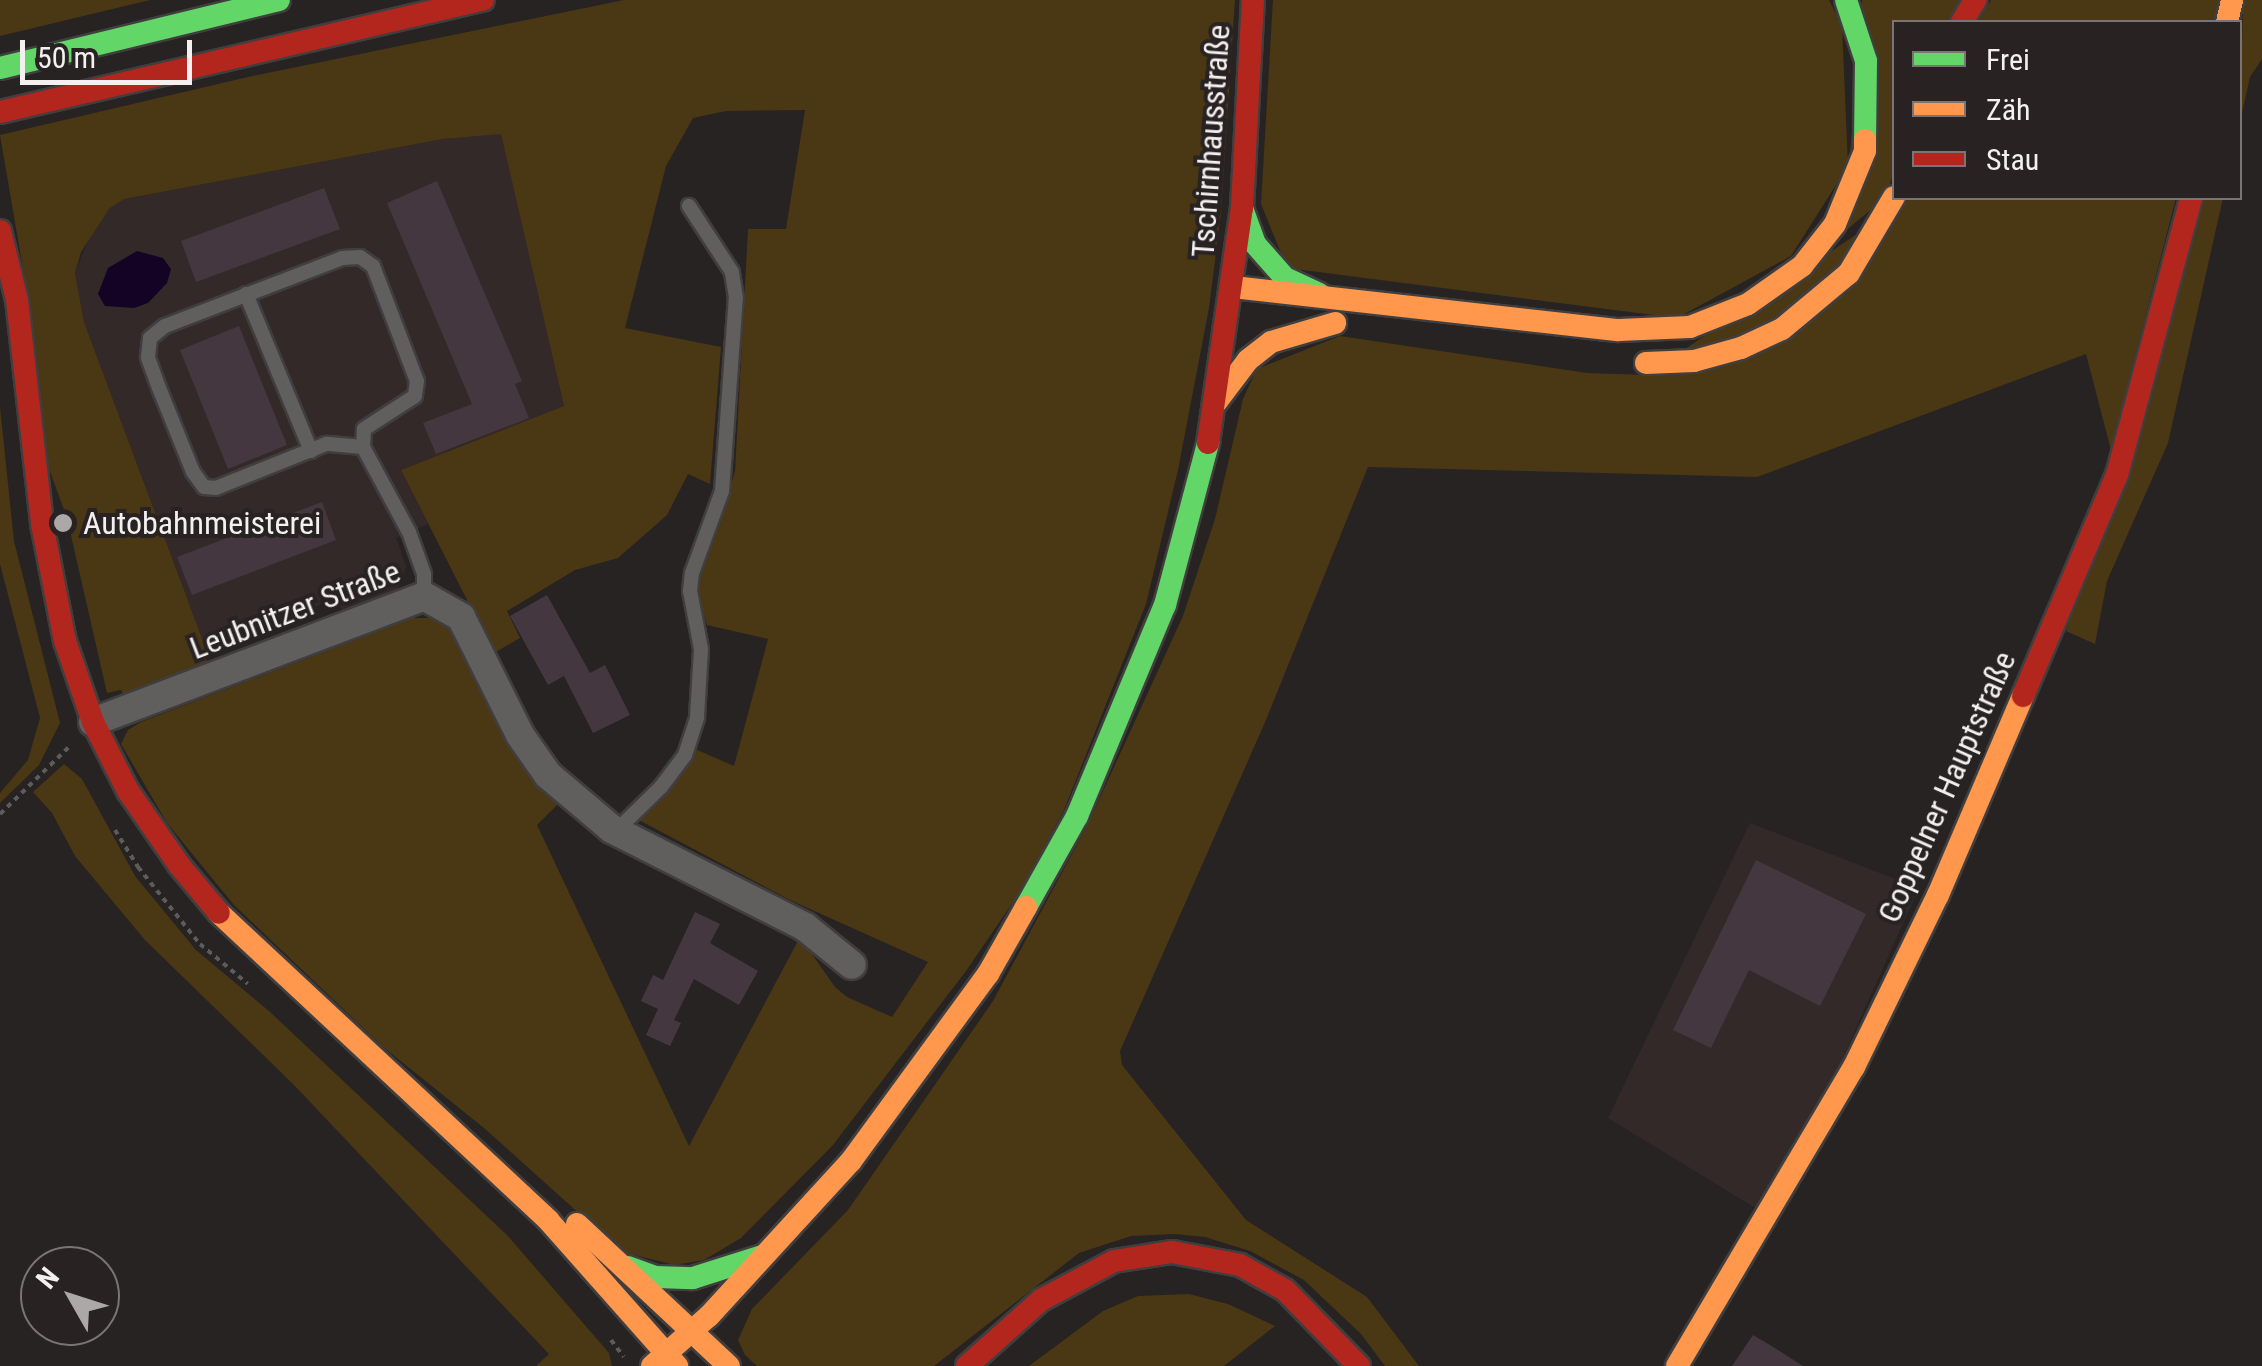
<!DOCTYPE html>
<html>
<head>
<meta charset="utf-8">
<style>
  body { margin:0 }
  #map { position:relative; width:2262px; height:1366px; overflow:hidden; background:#272323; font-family:"Roboto Condensed",sans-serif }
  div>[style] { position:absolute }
  .built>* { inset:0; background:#342929 }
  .green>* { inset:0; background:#4a3713 }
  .water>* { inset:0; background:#150325 }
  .building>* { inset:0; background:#44373f }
  .path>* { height:4px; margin-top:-2px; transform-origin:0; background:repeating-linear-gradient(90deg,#5e5b5b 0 5px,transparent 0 10px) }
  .roads { filter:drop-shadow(2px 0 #403e3e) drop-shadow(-2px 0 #403e3e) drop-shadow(0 2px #403e3e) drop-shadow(0 -2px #403e3e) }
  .lane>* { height:14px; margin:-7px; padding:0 7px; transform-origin:7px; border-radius:7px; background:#615e5e }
  .street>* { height:28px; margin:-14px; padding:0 14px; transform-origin:14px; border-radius:14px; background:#615e5e }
  .fast>* { height:22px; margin:-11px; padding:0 11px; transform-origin:11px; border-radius:11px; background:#63d668 }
  .slow>* { height:22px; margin:-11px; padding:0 11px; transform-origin:11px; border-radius:11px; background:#ff974d }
  .jam>* { height:22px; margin:-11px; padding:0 11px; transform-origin:11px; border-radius:11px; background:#b3261e }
  .dots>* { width:28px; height:28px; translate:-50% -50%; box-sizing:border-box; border:5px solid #282222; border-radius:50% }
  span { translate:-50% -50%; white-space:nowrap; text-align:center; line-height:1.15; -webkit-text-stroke:8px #282222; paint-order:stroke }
  .street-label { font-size:32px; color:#f4f0f0 }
  .poi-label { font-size:32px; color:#f4f0f0 }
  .left { translate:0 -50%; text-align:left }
  .legend { position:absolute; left:1892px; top:20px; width:350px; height:180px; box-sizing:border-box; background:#282222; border:2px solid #7a7474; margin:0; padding:12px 18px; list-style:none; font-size:30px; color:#f4f0f0 }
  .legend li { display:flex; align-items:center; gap:20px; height:50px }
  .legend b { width:50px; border:2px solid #7a7474 }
  .north { position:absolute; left:20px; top:1246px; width:100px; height:100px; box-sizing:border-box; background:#282222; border:2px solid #7a7474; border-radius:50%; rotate:309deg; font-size:28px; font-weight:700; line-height:40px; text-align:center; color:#f4f0f0 }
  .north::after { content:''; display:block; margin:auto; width:35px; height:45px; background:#aca8a8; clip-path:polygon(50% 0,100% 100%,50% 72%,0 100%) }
  .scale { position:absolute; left:20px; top:40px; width:172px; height:45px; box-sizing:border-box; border:5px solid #f4f0f0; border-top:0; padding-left:12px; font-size:30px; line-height:35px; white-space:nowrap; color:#f4f0f0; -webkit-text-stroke:8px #282222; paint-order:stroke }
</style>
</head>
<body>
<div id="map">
  <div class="built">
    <div style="clip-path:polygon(501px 133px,564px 406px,401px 470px,428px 524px,396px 538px,406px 566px,399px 587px,389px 595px,344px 613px,336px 599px,216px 644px,203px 641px,84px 322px,75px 273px,92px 231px,109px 209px,124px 199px,443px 139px)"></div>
    <div style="clip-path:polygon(1750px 823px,1919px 888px,1840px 1064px,1757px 1209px,1608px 1118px)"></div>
  </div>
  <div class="green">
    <div style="clip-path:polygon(0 0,150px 0,0 36px)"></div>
    <div style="clip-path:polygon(624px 0,1235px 0,1221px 213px,1209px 308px,1178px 470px,1146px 604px,1064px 810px,1020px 892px,966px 971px,833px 1145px,741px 1238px,704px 1260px,675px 1265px,622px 1252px,484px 1128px,382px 1046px,234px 905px,167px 823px,121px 744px,128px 730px,141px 722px,412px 618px,434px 618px,450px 628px,464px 650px,521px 764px,560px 802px,537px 825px,689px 1146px,800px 937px,835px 987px,847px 997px,892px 1017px,928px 962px,790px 900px,637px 819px,675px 783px,695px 749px,734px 766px,768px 639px,707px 625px,694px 582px,720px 524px,735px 471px,748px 229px,786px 229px,805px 110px,726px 111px,693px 118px,666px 166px,625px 328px,721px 347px,710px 484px,688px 474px,667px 515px,618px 558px,575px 570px,507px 611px,520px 638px,494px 653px,401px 470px,564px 406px,501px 134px,443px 139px,124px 199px,109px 209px,81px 252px,75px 273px,84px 322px,203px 641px,208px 666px,125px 698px,121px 690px,107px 693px,67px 518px,45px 458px,28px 298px,0 135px,248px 77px)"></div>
    <div style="clip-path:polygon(1273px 0,1829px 0,1842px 25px,1848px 166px,1791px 256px,1677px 318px,1287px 268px,1261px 204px)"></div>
    <div style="clip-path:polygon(1862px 0,1965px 0,1951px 22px,1894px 22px,1894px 171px,1886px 197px,1844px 232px)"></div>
    <div style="clip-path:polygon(1991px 0,2221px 0,2215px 22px,1978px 22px)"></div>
    <div style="clip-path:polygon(2243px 0,2262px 0,2262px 59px,2250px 77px,2240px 122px)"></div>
    <div style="clip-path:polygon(1911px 198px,2176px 198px,2111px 450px,2086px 354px,1757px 477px,1368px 467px,1266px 720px,1120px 1051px,1122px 1065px,1246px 1220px,1367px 1297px,1419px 1366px,1385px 1366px,1361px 1334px,1304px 1280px,1250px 1251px,1205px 1237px,1175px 1234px,1131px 1236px,1079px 1253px,934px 1366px,757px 1366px,745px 1355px,738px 1340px,752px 1309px,848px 1210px,993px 1001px,1087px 826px,1183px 616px,1215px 519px,1243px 399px,1257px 369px,1340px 336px,1587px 373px,1646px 375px)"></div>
    <div style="clip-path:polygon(2201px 198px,2223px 198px,2168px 443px,2107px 581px,2095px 644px,2066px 631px)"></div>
    <div style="clip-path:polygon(0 407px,14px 541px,60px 723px,39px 765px,0 803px,0 793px,28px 760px,40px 718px,0 564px)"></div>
    <div style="clip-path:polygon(64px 764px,82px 779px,135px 876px,196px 950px,270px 1012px,508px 1236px,609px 1353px,612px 1366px,536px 1366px,549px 1354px,294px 1085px,145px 940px,75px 856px,52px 813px,33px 792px)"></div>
    <div style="clip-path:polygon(1189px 1294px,1228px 1304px,1275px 1326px,1224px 1366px,1029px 1366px,1103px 1311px,1138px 1296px)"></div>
  </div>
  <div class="water">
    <div style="clip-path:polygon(137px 251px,163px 258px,171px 269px,167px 283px,148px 303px,134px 308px,105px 306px,98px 294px,108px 268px)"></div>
  </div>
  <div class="building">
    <div style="clip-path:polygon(437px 181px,522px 381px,515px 384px,529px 418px,436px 454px,423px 423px,472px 404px,387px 203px)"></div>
    <div style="clip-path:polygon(324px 188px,340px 229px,196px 282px,181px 241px)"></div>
    <div style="clip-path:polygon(239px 326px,287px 445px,228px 469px,180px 350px)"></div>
    <div style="clip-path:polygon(322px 502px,336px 540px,192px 595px,177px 557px)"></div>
    <div style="clip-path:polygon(547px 595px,590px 673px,605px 665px,630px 715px,593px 733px,564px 676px,548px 685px,510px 616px)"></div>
    <div style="clip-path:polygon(1756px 860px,1866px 914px,1820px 1006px,1749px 970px,1711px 1048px,1673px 1030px)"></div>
    <div style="clip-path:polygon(695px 912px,720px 924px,710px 943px,758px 971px,739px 1005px,694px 979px,674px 1020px,681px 1023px,670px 1046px,646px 1035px,658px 1009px,641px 1001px,653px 975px,663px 980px)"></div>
    <div style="clip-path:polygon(1753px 1335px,1770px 1345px,1803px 1366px,1732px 1366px)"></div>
  </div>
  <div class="path">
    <div style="left:0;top:814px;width:100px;rotate:-44.2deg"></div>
    <div style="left:115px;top:830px;width:44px;rotate:58.1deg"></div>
    <div style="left:138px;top:867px;width:99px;rotate:51.2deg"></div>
    <div style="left:200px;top:944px;width:62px;rotate:39.8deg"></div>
    <div style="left:611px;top:1340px;width:21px;rotate:53deg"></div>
  </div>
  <div class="roads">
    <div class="lane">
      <div style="left:246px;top:294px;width:170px;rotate:67.5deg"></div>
      <div style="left:363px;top:447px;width:37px;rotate:-175deg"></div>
      <div style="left:326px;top:444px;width:118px;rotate:158.2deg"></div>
      <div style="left:216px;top:488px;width:12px;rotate:-175deg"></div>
      <div style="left:204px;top:487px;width:19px;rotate:-126deg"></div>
      <div style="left:193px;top:472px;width:91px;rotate:-112deg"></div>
      <div style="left:159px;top:388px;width:33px;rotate:-110deg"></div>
      <div style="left:148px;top:357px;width:19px;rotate:-84deg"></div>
      <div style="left:150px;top:338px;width:19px;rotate:-39deg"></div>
      <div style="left:165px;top:326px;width:190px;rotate:-21deg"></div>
      <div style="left:342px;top:258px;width:18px;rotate:-3deg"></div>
      <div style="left:360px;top:257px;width:16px;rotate:35deg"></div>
      <div style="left:373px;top:266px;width:123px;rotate:69.1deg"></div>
      <div style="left:417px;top:381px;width:15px;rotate:98deg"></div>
      <div style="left:415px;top:396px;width:61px;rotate:147.1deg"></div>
      <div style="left:364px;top:429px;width:18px;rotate:93deg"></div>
      <div style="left:363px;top:447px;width:97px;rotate:61.6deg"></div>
      <div style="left:409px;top:532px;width:45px;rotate:70.3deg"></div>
      <div style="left:424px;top:574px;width:22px;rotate:90deg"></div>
      <div style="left:616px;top:831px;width:63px;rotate:-44.4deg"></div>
      <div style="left:661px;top:787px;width:40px;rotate:-53deg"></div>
      <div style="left:685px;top:755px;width:40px;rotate:-72deg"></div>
      <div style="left:697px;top:717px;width:68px;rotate:-86.6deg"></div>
      <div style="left:701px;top:649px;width:59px;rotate:-100.7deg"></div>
      <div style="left:690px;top:591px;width:18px;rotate:-84deg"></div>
      <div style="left:692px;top:573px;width:87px;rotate:-69.9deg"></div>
      <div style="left:722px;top:491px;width:194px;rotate:-85.9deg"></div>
      <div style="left:736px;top:298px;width:26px;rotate:-99deg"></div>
      <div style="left:732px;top:272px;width:79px;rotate:-123.1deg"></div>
    </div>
    <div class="street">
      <div style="left:93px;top:722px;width:354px;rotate:-20.8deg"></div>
      <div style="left:424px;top:596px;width:43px;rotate:29.6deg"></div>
      <div style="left:461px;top:617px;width:132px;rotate:63.4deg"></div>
      <div style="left:520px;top:735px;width:49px;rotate:55deg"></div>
      <div style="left:548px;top:775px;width:84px;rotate:40.2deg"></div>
      <div style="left:612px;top:829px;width:216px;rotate:26.9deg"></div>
      <div style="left:805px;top:927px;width:60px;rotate:39deg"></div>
    </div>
    <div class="fast">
      <div style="left:1846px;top:0;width:64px;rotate:71.8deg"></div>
      <div style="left:1866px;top:61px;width:79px;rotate:90.7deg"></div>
      <div style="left:0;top:68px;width:287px;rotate:-13.7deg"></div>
      <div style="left:1242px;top:208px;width:38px;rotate:70deg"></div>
      <div style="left:1255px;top:244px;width:45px;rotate:48.6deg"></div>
      <div style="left:1285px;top:278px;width:38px;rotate:25deg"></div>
      <div style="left:1026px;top:907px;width:104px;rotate:-60.7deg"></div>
      <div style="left:1077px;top:816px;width:229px;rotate:-67.4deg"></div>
      <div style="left:1165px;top:605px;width:168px;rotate:-75.1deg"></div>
      <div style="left:628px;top:1267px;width:30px;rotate:20deg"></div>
      <div style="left:656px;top:1277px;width:37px;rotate:2deg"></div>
      <div style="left:693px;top:1278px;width:72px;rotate:-17.7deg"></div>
    </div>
    <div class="slow">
      <div style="left:2227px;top:22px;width:23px;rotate:-77deg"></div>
      <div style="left:1233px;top:287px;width:388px;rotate:6.4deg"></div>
      <div style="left:1619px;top:330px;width:71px;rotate:-2.4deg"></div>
      <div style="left:1690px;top:327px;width:62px;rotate:-21.6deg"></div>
      <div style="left:1748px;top:304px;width:66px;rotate:-35.1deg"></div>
      <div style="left:1802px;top:266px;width:53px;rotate:-51.8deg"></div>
      <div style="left:1835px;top:224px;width:79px;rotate:-67.7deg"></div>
      <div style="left:1865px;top:151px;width:11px;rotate:-90deg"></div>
      <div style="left:1646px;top:363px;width:48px;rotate:-2.4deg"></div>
      <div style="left:1694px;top:361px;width:49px;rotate:-15.5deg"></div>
      <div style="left:1741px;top:348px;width:45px;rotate:-24.9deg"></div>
      <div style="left:1782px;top:329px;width:87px;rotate:-39.9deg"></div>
      <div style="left:1849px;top:273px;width:88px;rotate:-59.4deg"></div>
      <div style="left:1217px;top:401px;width:51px;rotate:-52.9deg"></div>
      <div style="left:1248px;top:360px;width:29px;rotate:-38deg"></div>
      <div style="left:1271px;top:342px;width:67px;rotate:-16.5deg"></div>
      <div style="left:219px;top:913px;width:450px;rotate:43deg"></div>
      <div style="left:548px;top:1220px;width:195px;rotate:48.5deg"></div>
      <div style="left:577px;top:1224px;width:208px;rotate:43.1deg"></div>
      <div style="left:652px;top:1366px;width:76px;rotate:-41.3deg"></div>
      <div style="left:709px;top:1316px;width:210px;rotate:-47.5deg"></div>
      <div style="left:851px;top:1161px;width:232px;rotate:-53.8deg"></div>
      <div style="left:988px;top:974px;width:77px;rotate:-60.4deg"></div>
      <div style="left:1677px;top:1366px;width:347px;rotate:-59.4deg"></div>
      <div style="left:1854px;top:1067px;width:191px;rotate:-64deg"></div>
      <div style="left:1938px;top:895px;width:216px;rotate:-66.9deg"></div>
    </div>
    <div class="jam">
      <div style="left:1962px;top:22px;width:26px;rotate:-59deg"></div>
      <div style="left:0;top:112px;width:496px;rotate:-13.1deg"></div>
      <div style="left:0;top:231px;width:71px;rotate:76.2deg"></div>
      <div style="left:17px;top:300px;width:225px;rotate:83.6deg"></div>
      <div style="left:42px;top:524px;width:119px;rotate:78.9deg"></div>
      <div style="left:65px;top:641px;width:86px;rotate:70.9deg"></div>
      <div style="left:93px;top:722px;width:77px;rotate:63.1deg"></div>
      <div style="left:128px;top:791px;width:90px;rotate:55.4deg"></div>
      <div style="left:179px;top:865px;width:62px;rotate:50.2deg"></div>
      <div style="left:1208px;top:443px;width:237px;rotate:-81.8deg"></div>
      <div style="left:1242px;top:208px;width:208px;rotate:-87deg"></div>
      <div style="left:2023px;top:696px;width:240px;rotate:-67deg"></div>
      <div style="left:2117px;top:475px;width:287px;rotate:-75deg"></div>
      <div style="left:967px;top:1366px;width:99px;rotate:-41.7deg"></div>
      <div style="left:1041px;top:1300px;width:83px;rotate:-28.1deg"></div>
      <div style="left:1114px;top:1261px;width:59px;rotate:-8.8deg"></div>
      <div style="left:1172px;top:1252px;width:69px;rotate:10.8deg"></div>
      <div style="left:1240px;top:1265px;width:51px;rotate:29.1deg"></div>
      <div style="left:1285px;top:1290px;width:106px;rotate:45.8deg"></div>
    </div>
  </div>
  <div class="dots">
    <div style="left:63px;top:523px;background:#aca8a8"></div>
  </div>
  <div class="street-label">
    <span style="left:1211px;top:141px;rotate:-86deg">Tschirnhausstraße</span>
    <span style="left:295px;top:610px;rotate:-21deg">Leubnitzer Straße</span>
    <span style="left:1947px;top:787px;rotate:-66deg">Goppelner Hauptstraße</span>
  </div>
  <div class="poi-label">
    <span class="left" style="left:83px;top:523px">Autobahnmeisterei</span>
  </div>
  <ul class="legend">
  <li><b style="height:12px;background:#63d668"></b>Frei</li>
  <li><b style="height:12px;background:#ff974d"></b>Zäh</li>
  <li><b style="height:12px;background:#b3261e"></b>Stau</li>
  </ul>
  <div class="north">N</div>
  <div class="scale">50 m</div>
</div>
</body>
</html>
